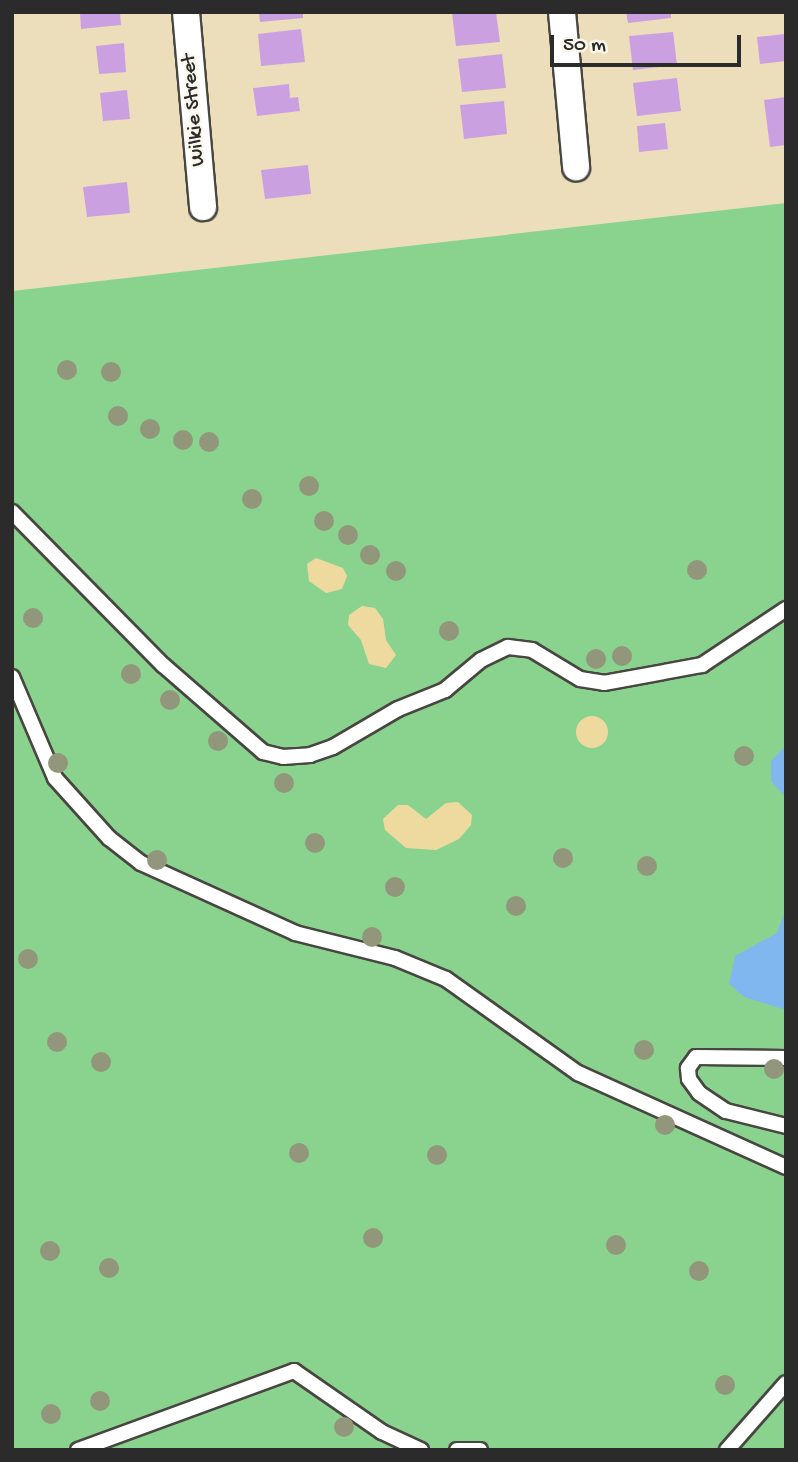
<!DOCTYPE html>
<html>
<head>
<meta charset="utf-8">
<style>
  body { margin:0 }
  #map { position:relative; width:798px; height:1462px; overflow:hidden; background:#ecdebb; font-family:"Gochi Hand",sans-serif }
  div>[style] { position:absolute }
  .green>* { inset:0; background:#8ad38f }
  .sand>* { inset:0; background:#eeda9e }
  .round { border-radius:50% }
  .water>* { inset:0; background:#80b7ef }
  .building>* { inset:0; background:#caa0e1 }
  .roads { filter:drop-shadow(2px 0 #484641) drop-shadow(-2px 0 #484641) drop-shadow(0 2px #484641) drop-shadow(0 -2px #484641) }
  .lane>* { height:14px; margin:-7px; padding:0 7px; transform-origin:7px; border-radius:7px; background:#fff }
  .street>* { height:26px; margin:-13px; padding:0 13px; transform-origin:13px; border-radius:13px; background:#fff }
  .trees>* { width:20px; height:20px; margin:-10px; border-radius:50%; background:#92977c }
  span { translate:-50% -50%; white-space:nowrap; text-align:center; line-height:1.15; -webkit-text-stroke:5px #fbf7ec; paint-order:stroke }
  .street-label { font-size:21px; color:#2b2b2b }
  .frame { position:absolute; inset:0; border:14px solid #2b2b2b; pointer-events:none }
  .scale { position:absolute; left:550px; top:35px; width:191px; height:32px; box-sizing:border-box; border:4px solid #2b2b2b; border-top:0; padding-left:9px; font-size:21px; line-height:24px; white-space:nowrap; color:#2b2b2b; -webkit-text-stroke:5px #fbf7ec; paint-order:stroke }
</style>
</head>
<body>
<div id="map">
  <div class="green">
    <div style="clip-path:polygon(786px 203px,786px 1450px,12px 1450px,12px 291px)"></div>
  </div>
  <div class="sand">
    <div style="clip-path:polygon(316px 558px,343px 568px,347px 576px,342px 589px,326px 593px,309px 581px,307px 564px)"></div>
    <div style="clip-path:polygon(362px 606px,375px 608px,383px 619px,386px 640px,396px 655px,386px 668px,369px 664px,361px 640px,348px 625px,349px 615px)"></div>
    <div class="round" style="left:576px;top:716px;width:32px;height:32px"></div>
    <div style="clip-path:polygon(458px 802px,472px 815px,471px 825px,459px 839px,436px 850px,406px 848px,385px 830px,383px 819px,398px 805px,408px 805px,426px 819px,446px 803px)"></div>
  </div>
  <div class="water">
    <div style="clip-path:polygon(786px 745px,786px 798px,771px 781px,771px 761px)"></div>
    <div style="clip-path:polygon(786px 908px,786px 1010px,744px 997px,729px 984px,735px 956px,777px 933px)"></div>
  </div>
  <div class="building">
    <div style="clip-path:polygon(80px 12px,120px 12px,121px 25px,81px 29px)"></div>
    <div style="clip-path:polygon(259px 12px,303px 12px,303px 18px,260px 22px)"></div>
    <div style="clip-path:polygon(461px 12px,496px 12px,500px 42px,456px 46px,452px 13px)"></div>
    <div style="clip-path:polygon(626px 12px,671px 12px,671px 18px,628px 23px)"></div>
    <div style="clip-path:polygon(301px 29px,305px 62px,261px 66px,258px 34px)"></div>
    <div style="clip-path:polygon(673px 32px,677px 65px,633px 70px,629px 36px)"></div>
    <div style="clip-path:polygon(785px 34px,786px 61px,760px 64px,757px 37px)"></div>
    <div style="clip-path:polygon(124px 43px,126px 72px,99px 74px,96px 46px)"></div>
    <div style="clip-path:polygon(502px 54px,506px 88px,462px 92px,458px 59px)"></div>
    <div style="clip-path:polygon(677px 78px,681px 111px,637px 116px,633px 83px)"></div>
    <div style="clip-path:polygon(289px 84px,290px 98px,298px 97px,300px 111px,257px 116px,253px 88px)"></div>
    <div style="clip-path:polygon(127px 90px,130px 119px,103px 121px,100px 93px)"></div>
    <div style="clip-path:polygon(786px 97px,786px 145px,770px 147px,764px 100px)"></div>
    <div style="clip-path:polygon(504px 101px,507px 134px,464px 139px,460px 105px)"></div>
    <div style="clip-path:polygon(665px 123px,668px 149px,639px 152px,637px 126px)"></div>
    <div style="clip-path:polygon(308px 165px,311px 194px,265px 199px,261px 170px)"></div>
    <div style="clip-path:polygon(127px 182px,130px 213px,87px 217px,83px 187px)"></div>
  </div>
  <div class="roads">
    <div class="lane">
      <div style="left:12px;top:512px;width:215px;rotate:45.4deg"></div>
      <div style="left:163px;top:665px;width:133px;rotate:41deg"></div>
      <div style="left:263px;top:752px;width:21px;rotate:14deg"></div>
      <div style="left:283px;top:757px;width:27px;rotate:-4deg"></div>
      <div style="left:310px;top:755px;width:24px;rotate:-19deg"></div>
      <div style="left:333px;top:747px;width:75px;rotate:-30.3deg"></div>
      <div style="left:398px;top:709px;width:51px;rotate:-22deg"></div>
      <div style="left:445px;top:690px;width:47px;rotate:-39.8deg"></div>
      <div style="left:481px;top:660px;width:30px;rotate:-26deg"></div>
      <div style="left:508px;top:647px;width:24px;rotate:7deg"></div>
      <div style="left:532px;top:650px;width:56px;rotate:31.1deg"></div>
      <div style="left:580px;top:679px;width:24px;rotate:9deg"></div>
      <div style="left:604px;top:683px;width:100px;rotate:-10.4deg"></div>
      <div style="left:702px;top:665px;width:101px;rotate:-33.7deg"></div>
      <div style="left:12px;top:677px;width:110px;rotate:66.9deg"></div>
      <div style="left:55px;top:778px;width:81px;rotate:48deg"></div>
      <div style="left:109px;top:838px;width:41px;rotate:38deg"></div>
      <div style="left:141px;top:863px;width:169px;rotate:24.4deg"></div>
      <div style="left:295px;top:933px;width:103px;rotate:14deg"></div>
      <div style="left:395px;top:958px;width:55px;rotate:22.4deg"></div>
      <div style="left:446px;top:979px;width:162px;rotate:35.5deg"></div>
      <div style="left:578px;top:1073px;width:228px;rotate:24.3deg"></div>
      <div style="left:786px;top:1058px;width:90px;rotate:-179.4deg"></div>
      <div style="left:696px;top:1057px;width:14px;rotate:126deg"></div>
      <div style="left:688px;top:1068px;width:11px;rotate:85deg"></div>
      <div style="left:689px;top:1079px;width:17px;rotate:54deg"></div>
      <div style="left:699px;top:1093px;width:32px;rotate:34deg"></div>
      <div style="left:726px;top:1111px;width:62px;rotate:14deg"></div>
      <div style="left:78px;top:1450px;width:230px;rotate:-20.1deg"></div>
      <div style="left:294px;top:1371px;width:107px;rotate:34.7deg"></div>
      <div style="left:382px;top:1432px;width:43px;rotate:24.8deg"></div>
      <div style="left:457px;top:1450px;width:23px"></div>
      <div style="left:727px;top:1450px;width:89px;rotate:-48.6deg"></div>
    </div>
    <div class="street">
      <div style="left:186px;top:12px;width:196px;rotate:85deg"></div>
      <div style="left:562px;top:12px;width:156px;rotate:84.8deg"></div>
    </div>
  </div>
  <div class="trees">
    <div style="left:67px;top:370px"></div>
    <div style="left:111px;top:372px"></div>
    <div style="left:118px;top:416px"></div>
    <div style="left:150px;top:429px"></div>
    <div style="left:183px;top:440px"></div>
    <div style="left:209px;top:442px"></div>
    <div style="left:309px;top:486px"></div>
    <div style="left:252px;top:499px"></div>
    <div style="left:324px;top:521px"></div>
    <div style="left:348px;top:535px"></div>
    <div style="left:370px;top:555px"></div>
    <div style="left:697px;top:570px"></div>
    <div style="left:396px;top:571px"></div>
    <div style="left:33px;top:618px"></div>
    <div style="left:449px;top:631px"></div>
    <div style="left:622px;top:656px"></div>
    <div style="left:596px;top:659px"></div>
    <div style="left:131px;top:674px"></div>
    <div style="left:170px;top:700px"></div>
    <div style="left:218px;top:741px"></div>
    <div style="left:744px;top:756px"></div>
    <div style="left:58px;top:763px"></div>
    <div style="left:284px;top:783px"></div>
    <div style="left:315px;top:843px"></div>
    <div style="left:563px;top:858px"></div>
    <div style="left:157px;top:860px"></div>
    <div style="left:647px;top:866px"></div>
    <div style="left:395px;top:887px"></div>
    <div style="left:516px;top:906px"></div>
    <div style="left:372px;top:937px"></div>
    <div style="left:28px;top:959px"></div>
    <div style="left:57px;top:1042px"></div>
    <div style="left:644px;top:1050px"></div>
    <div style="left:101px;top:1062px"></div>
    <div style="left:774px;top:1069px"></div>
    <div style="left:665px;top:1125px"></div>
    <div style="left:299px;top:1153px"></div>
    <div style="left:437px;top:1155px"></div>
    <div style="left:373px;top:1238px"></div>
    <div style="left:616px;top:1245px"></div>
    <div style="left:50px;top:1251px"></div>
    <div style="left:109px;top:1268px"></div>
    <div style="left:699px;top:1271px"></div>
    <div style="left:725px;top:1385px"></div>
    <div style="left:100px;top:1401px"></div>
    <div style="left:51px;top:1414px"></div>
    <div style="left:344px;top:1427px"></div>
  </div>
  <div class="street-label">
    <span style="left:195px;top:110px;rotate:-95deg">Wilkie Street</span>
  </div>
  <div class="frame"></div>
  <div class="scale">50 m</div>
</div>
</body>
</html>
